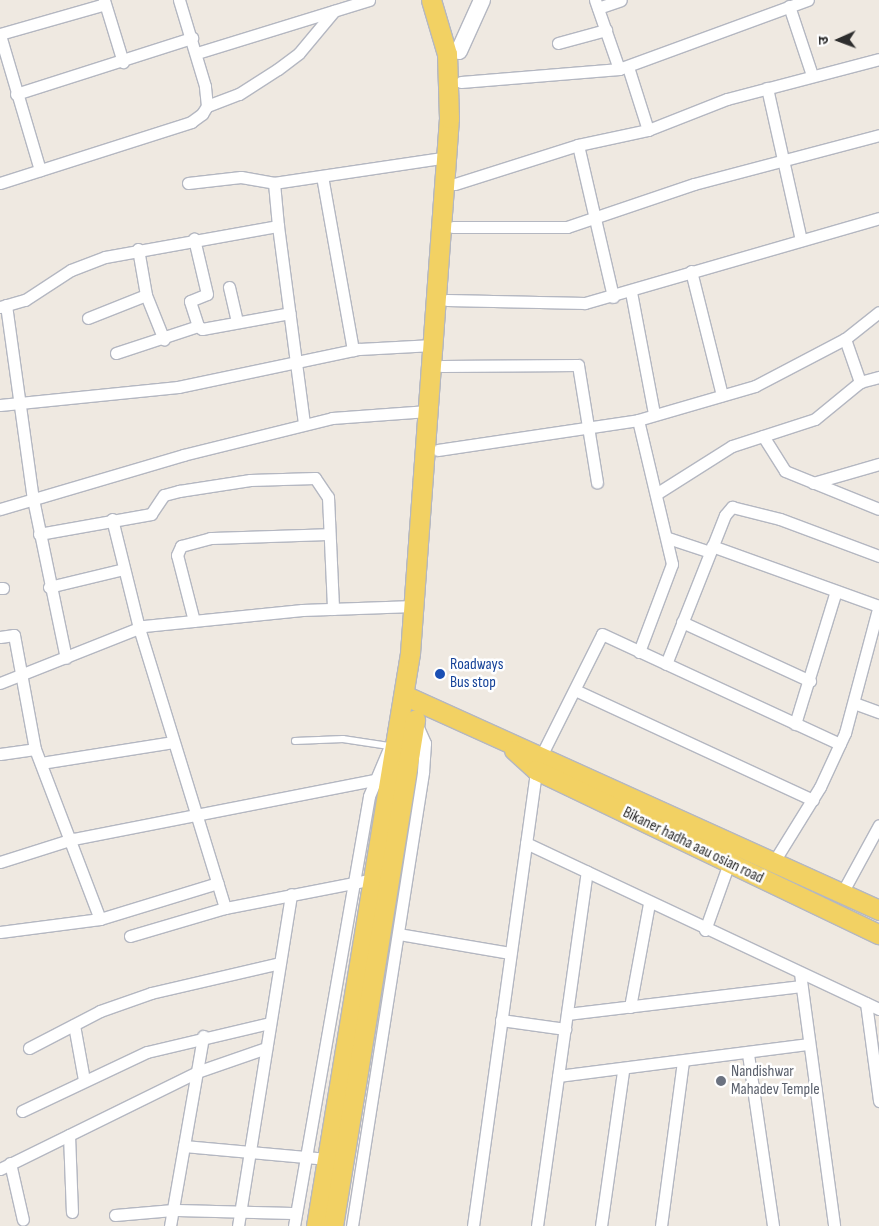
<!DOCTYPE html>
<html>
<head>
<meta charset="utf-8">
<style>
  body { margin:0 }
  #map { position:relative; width:879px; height:1226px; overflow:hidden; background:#efe9e1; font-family:"Sofia Sans Condensed","Noto Sans Devanagari",sans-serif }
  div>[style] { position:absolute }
  .roads { filter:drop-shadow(1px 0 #b4b7c1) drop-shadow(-1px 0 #b4b7c1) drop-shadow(0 1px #b4b7c1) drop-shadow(0 -1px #b4b7c1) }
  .lane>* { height:5.5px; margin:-2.75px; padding:0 2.75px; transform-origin:2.75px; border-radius:2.75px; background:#fff }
  .street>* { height:11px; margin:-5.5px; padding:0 5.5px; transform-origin:5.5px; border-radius:5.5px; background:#fff }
  .secondary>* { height:16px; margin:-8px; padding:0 8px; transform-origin:8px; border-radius:8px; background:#fff }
  .primary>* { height:19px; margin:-9.5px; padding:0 9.5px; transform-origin:9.5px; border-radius:9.5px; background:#f2d163 }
  .dots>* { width:14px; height:14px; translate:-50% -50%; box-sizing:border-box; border:2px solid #fff; border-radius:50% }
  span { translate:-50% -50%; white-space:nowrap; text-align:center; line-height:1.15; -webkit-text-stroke:5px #fff; paint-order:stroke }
  .transit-label { font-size:16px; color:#164399 }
  .left { translate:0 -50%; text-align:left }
  .street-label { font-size:16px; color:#2e2e2e }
  .worship-label { font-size:16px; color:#5b616d }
  .north { position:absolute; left:814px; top:15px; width:50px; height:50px; -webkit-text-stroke:4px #fff; paint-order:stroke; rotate:268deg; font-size:14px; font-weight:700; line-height:20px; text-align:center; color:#2e2e2e }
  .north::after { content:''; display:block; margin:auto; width:18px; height:22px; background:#2e2e2e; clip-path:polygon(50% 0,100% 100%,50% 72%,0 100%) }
</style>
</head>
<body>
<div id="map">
  <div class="roads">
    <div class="lane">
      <div style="left:295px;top:741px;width:48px;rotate:-2.4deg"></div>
      <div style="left:343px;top:739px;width:48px;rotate:8.5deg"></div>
    </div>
    <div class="street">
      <div style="left:104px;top:0;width:65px;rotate:73deg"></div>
      <div style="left:595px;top:0;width:73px;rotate:70.8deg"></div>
      <div style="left:789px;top:6px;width:73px;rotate:71.6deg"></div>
      <div style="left:598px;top:8px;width:24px;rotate:-19deg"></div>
      <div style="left:0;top:34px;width:109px;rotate:-15.9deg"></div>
      <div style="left:0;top:35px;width:141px;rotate:73.5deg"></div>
      <div style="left:558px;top:43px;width:50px;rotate:-15.2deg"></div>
      <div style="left:197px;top:53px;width:180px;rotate:-17.1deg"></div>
      <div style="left:628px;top:67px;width:66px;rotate:72.4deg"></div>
      <div style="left:461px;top:82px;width:159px;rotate:-4.7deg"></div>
      <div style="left:619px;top:69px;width:201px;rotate:-20.1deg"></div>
      <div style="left:767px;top:88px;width:156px;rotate:77.4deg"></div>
      <div style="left:16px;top:94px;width:185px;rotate:-17.7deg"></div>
      <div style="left:207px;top:106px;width:34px;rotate:-21deg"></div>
      <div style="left:239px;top:94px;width:46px;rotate:-32.7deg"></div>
      <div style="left:278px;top:69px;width:26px;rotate:-37deg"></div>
      <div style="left:299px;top:53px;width:55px;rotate:-50.2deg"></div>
      <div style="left:578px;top:145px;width:156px;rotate:77deg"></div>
      <div style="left:322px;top:176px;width:177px;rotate:79.9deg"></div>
      <div style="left:0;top:183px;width:201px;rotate:-17.7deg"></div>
      <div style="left:191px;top:122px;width:14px;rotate:-36deg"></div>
      <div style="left:202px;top:114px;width:9px;rotate:-58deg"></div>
      <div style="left:207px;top:106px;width:20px;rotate:-96deg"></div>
      <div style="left:205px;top:86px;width:90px;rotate:-106.8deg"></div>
      <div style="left:188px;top:183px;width:53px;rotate:-6.5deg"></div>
      <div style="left:241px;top:177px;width:34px;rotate:10deg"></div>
      <div style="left:455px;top:184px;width:129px;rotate:-17.6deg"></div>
      <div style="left:578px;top:145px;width:72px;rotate:-12.1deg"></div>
      <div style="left:648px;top:130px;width:85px;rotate:-21.4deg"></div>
      <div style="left:727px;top:99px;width:157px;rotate:-14.7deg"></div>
      <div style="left:278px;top:226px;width:200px;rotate:82.5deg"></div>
      <div style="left:453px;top:227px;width:114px"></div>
      <div style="left:567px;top:227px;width:134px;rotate:-18.7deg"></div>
      <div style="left:694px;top:184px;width:191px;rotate:-14.8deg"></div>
      <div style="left:138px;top:249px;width:47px;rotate:80.1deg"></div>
      <div style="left:146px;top:295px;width:48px;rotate:68.2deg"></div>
      <div style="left:691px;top:271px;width:128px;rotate:76deg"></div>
      <div style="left:229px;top:287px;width:35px;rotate:77deg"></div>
      <div style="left:631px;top:292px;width:124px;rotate:79.3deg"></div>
      <div style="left:447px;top:300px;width:138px;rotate:1.2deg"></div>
      <div style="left:585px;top:303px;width:306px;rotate:-16.1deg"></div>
      <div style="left:6px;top:305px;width:196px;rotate:82.1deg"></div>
      <div style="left:33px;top:499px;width:162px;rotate:78.3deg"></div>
      <div style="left:0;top:307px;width:26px;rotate:-16deg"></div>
      <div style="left:25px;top:300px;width:55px;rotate:-33.1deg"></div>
      <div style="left:71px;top:270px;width:36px;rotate:-21deg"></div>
      <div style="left:105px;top:257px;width:176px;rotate:-10.2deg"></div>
      <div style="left:278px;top:226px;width:43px;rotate:-95.3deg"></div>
      <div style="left:274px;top:183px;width:175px;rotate:-8.5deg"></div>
      <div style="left:88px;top:318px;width:62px;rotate:-21.6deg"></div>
      <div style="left:198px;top:326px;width:5px;rotate:37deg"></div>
      <div style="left:202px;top:329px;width:89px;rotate:-10.3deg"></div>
      <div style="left:845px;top:339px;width:46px;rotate:70.8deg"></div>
      <div style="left:116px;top:353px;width:86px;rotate:-18.2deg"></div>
      <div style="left:198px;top:326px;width:26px;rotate:-108deg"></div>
      <div style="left:190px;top:301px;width:18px;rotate:-22deg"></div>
      <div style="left:207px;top:294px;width:57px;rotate:-103.3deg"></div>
      <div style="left:442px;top:366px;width:136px;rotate:-0.4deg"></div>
      <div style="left:578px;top:365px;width:119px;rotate:80.8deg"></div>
      <div style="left:0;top:405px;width:179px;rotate:-5.8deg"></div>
      <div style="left:178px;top:387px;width:185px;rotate:-11.9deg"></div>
      <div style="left:359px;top:349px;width:74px;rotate:-3.1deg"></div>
      <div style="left:638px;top:420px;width:148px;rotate:76.7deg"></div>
      <div style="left:672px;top:564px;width:94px;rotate:110.6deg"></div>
      <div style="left:763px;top:436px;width:41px;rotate:57.8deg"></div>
      <div style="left:785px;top:471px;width:101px;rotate:22deg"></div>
      <div style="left:438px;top:450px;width:202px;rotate:-8.5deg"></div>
      <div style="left:638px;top:420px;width:122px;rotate:-16.2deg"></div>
      <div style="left:755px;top:386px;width:102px;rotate:-27.6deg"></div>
      <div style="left:845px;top:339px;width:43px;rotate:-38.5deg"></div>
      <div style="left:813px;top:483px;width:69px;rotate:-16.1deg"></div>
      <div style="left:656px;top:494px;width:90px;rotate:-32.3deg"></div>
      <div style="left:732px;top:446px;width:87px;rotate:-18deg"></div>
      <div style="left:815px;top:419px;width:58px;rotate:-39.4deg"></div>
      <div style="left:860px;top:382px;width:20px;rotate:-15deg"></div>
      <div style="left:0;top:509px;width:191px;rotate:-16.4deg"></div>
      <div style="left:183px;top:455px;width:154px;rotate:-13.9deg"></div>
      <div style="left:332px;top:418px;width:96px;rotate:-4.2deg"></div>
      <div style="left:112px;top:519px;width:112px;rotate:76.1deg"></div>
      <div style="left:139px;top:628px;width:293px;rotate:72.9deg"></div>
      <div style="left:225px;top:908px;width:152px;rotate:-11deg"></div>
      <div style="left:39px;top:534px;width:114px;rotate:-10.1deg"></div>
      <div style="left:151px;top:514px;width:23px;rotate:-56deg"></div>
      <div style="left:164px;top:495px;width:16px;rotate:-15deg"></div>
      <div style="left:179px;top:491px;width:72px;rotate:-8.8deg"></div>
      <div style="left:250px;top:480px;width:65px;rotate:-1.8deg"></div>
      <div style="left:315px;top:478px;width:23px;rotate:56deg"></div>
      <div style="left:328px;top:497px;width:112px;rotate:87.4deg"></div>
      <div style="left:668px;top:538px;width:44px;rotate:18.4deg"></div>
      <div style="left:712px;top:546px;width:177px;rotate:19.8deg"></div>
      <div style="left:49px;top:587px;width:77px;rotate:-13.5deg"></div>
      <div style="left:0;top:588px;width:3px"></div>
      <div style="left:194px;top:621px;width:68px;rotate:-104.4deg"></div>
      <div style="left:177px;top:555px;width:10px;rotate:-66deg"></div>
      <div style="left:181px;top:546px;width:30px;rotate:-15deg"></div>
      <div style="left:210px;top:538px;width:119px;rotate:-1.9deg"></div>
      <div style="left:682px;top:622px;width:141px;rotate:24.7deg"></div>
      <div style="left:0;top:637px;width:14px;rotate:-8deg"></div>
      <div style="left:14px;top:635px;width:116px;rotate:79.6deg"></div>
      <div style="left:35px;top:749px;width:182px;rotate:69.1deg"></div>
      <div style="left:100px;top:919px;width:123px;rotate:-17deg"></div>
      <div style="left:666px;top:664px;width:160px;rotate:-68.4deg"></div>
      <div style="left:725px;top:515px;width:11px;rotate:-49deg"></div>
      <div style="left:732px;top:507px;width:49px;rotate:14deg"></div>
      <div style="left:780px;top:519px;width:106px;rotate:20.5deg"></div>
      <div style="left:0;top:683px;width:155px;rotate:-21.6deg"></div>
      <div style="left:144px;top:626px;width:159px;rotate:-5.8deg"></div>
      <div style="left:302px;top:610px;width:112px;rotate:-2deg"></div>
      <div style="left:575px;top:690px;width:262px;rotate:24.8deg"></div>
      <div style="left:854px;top:703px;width:27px;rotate:20deg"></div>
      <div style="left:795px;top:724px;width:139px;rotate:-72.9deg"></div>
      <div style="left:0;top:754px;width:35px;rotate:-8deg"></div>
      <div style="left:541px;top:756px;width:136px;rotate:-63.4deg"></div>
      <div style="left:602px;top:634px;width:262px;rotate:24.8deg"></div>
      <div style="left:41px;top:763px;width:134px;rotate:-9deg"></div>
      <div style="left:526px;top:843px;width:390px;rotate:25.2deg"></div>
      <div style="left:0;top:862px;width:77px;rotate:-17.5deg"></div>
      <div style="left:73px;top:839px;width:307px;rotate:-11.1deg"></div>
      <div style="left:773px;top:863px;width:89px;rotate:-58.3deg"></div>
      <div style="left:820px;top:787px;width:60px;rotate:-65.2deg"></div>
      <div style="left:845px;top:733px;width:132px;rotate:-75.1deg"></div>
      <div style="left:842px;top:893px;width:77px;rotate:-61.4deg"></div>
      <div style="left:705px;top:930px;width:71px;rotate:-70.3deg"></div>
      <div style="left:0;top:932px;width:101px;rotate:-7.4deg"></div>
      <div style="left:399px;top:934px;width:113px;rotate:9.7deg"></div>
      <div style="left:130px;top:936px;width:99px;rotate:-16.4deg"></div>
      <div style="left:800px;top:973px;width:255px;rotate:82.3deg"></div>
      <div style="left:866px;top:1003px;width:99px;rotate:82.4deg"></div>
      <div style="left:630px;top:1007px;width:106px;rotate:-79.6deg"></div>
      <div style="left:567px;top:1014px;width:236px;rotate:-6.8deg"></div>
      <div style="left:501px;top:1020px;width:65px;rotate:8deg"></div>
      <div style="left:74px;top:1025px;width:56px;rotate:79.7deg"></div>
      <div style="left:29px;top:1048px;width:80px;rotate:-27.5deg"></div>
      <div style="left:100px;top:1011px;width:54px;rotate:-19.4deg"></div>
      <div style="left:151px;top:993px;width:132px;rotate:-13.1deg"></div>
      <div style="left:748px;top:1054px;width:174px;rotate:81.7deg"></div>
      <div style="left:558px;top:1076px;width:253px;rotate:-7.3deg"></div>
      <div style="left:22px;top:1111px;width:138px;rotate:-25.3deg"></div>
      <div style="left:147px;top:1052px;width:126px;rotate:-13.3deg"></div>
      <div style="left:69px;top:1135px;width:77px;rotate:87.8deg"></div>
      <div style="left:184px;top:1146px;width:144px;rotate:5.2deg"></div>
      <div style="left:10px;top:1163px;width:58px;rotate:77.2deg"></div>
      <div style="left:0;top:1169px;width:220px;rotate:-26.2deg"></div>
      <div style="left:197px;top:1072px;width:73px;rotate:-19.2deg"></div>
      <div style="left:115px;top:1215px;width:58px;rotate:-4.9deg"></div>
      <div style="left:173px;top:1210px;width:123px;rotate:1.4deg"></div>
      <div style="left:170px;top:1226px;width:193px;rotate:-80.1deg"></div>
      <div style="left:238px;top:1226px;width:336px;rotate:-80.9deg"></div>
      <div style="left:294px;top:1226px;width:436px;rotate:-80.1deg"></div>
      <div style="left:369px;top:796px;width:54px;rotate:-67.2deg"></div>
      <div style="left:352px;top:1226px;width:460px;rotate:-81.1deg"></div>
      <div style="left:423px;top:772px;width:29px;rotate:-86deg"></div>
      <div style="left:425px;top:743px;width:22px;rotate:-114deg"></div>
      <div style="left:473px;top:1226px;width:460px;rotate:-82.1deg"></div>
      <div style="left:537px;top:1226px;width:358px;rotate:-82deg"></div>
      <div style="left:601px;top:1226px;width:157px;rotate:-81.9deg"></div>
      <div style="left:661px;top:1226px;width:165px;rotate:-82.4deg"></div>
    </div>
    <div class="secondary">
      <div style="left:459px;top:51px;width:56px;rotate:-65.7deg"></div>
    </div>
    <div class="primary">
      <div style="left:406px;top:696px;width:519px;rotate:24.34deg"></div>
      <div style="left:514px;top:750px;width:30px;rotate:42deg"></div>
      <div style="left:536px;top:770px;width:380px;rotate:25.6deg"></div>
      <div style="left:316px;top:1226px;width:581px;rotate:-80.68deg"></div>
      <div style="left:410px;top:653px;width:536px;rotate:-85.83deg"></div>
      <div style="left:449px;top:118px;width:64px;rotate:-91.8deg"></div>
      <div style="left:447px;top:54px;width:56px;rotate:-106.5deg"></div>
      <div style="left:333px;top:1226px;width:513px;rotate:-80.79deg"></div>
    </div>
  </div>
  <div class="dots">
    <div style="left:440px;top:674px;background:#1a4fb4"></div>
    <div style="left:721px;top:1081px;background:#6b7280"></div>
  </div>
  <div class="transit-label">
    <span class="left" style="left:450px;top:674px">Roadways<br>Bus stop</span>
  </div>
  <div class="street-label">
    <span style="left:693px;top:846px;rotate:26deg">Bikaner hadha aau osian road</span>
  </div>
  <div class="worship-label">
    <span class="left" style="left:731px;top:1081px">Nandishwar<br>Mahadev Temple</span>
  </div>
  <div class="north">उ</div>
</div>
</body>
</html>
